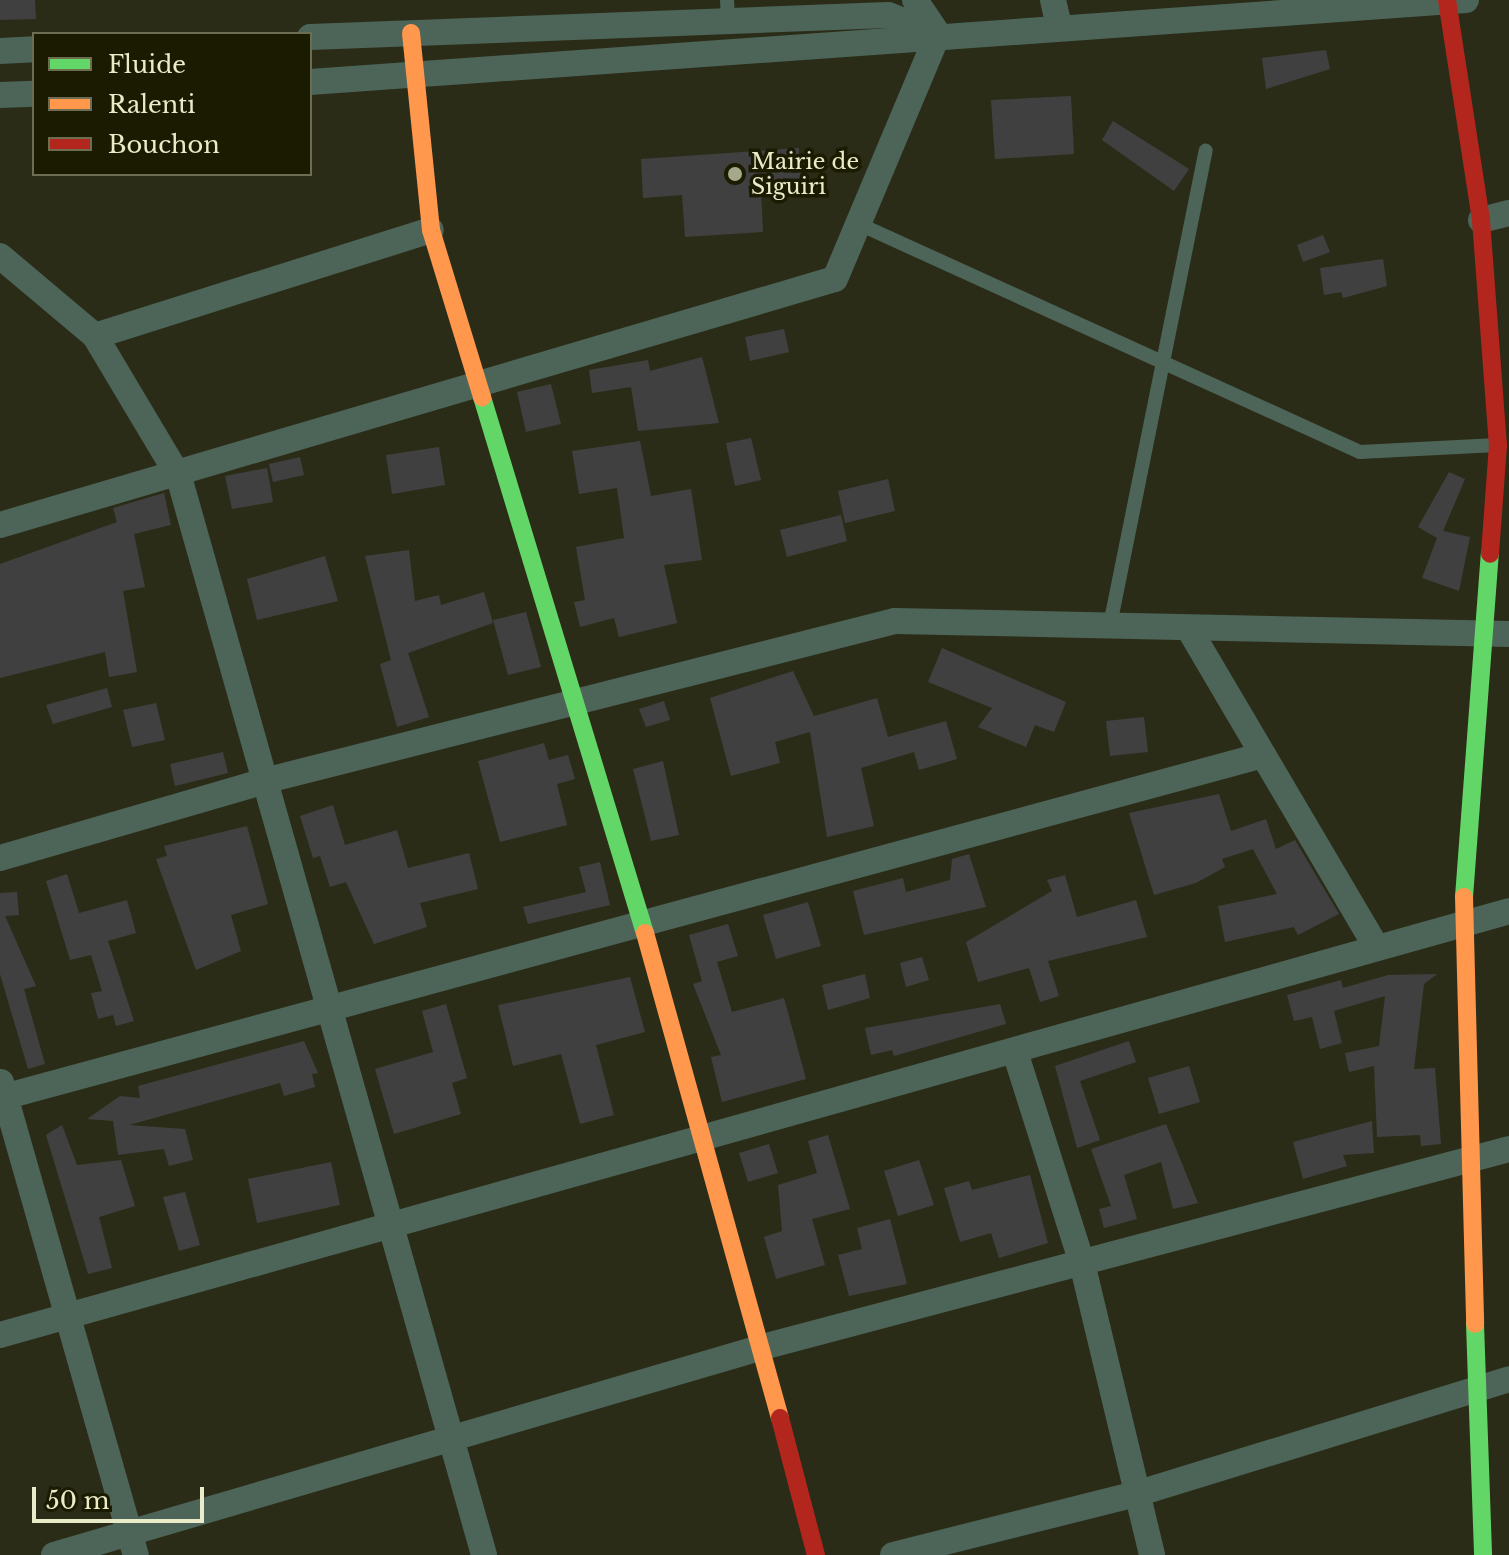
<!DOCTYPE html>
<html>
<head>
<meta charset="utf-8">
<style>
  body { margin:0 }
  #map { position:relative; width:1509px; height:1555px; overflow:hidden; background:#2b2c17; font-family:"Libre Baskerville",serif }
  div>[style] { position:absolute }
  .building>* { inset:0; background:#414041 }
  .lane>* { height:14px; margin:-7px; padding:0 7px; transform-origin:7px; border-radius:7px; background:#4c6558 }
  .street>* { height:26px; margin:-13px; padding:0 13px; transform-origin:13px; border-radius:13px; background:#4c6558 }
  .fast>* { height:18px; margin:-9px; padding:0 9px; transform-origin:9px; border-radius:9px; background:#63d668 }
  .slow>* { height:18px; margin:-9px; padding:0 9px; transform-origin:9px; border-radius:9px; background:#ff974d }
  .jam>* { height:18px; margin:-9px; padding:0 9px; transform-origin:9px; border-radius:9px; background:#b3261e }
  .dots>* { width:22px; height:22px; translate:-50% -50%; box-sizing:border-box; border:4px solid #1b1b01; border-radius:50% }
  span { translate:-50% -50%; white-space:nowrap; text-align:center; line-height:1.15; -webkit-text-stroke:7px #1b1b01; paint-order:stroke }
  .poi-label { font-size:22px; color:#e9ebc9 }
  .left { translate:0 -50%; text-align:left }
  .legend { position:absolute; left:32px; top:32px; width:280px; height:144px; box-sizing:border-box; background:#1b1b01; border:2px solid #6d6e51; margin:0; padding:10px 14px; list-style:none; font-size:24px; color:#e9ebc9 }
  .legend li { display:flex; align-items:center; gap:16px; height:40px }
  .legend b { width:40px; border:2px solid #6d6e51 }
  .scale { position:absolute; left:32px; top:1487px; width:172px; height:36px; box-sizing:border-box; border:4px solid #e9ebc9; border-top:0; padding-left:10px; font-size:24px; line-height:28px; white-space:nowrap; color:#e9ebc9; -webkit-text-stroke:6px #1b1b01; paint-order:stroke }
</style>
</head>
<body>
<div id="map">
  <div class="building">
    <div style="clip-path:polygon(0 0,35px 0,36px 19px,0 20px)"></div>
    <div style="clip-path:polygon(1326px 50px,1330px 69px,1266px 89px,1262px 58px)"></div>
    <div style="clip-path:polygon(1071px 96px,1074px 154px,995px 159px,991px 100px)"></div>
    <div style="clip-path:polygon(1113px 121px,1189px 169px,1174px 191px,1102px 140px)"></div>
    <div style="clip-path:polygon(799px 148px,801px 189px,761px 192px,763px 232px,685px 237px,682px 195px,643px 198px,641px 159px)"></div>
    <div style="clip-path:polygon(1323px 235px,1330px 252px,1303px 262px,1297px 245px)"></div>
    <div style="clip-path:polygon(1383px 259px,1387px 286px,1343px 298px,1341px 292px,1324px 295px,1320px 268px)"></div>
    <div style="clip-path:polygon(784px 329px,789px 352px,750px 361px,745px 337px)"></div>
    <div style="clip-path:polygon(702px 357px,719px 423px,638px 431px,631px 387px,592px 393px,589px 370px,648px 360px,650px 371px)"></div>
    <div style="clip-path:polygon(551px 384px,561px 424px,526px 432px,517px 392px)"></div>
    <div style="clip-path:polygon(751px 438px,761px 480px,735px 486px,726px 443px)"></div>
    <div style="clip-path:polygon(640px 441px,651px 496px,691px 489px,702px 560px,664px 565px,677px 623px,619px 637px,614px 618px,580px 627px,574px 602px,585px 600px,576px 547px,624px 538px,617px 488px,579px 494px,572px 451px)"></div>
    <div style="clip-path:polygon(439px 447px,445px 485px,392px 494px,386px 455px)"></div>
    <div style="clip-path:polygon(300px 457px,304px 475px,273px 482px,269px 464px)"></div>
    <div style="clip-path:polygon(267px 468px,273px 502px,232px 509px,225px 476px)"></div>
    <div style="clip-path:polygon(1449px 472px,1465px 479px,1443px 531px,1470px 537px,1459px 591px,1422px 578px,1437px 538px,1418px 527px)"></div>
    <div style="clip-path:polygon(888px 479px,895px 511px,845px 523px,838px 491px)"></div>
    <div style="clip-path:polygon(164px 493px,171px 525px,134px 534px,145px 587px,123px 591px,137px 672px,109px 677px,105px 652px,0 678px,0 564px,117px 522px,113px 508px)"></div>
    <div style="clip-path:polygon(841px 515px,847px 541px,787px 557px,780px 530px)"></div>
    <div style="clip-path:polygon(409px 550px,415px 601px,439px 595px,441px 605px,484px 592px,493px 623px,408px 653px,429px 717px,397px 727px,380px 664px,391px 660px,365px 556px)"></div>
    <div style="clip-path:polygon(325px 556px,338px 601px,257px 620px,247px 579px)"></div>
    <div style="clip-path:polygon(526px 612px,541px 667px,508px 675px,493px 620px)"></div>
    <div style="clip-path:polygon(942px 648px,1066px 702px,1054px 732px,1035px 725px,1026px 747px,978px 727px,992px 708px,928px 682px)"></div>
    <div style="clip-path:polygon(793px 671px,814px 716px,877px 698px,888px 737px,946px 721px,957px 759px,919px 770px,914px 752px,861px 768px,874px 826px,827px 837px,810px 732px,775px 742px,780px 763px,731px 776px,710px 698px)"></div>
    <div style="clip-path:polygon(107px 688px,112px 707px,53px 724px,46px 705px)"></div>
    <div style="clip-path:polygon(664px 701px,670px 720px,646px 727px,639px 709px)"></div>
    <div style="clip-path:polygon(156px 703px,165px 740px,132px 747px,123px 710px)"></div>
    <div style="clip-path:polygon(1144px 717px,1148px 752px,1110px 756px,1106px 721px)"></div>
    <div style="clip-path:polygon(544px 743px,549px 760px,568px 755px,575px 779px,557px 784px,567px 825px,500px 842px,478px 761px)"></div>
    <div style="clip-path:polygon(223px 752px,228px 773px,175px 786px,170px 764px)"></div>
    <div style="clip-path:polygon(663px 761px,679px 835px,651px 841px,633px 769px)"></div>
    <div style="clip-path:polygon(1219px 794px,1231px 831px,1266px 819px,1276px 849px,1295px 840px,1339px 914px,1298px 935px,1294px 927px,1225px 942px,1218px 906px,1277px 894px,1253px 849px,1222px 859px,1225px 867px,1196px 883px,1154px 895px,1129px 813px)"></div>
    <div style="clip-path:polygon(333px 805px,345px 845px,397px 830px,408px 868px,469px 853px,478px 889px,420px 903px,427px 927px,374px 944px,346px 882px,330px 887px,320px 856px,313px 858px,300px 816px)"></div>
    <div style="clip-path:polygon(247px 826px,268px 904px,231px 915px,241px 951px,196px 970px,156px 859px,167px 856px,164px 846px)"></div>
    <div style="clip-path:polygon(969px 854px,986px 907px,864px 935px,853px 891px,903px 878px,906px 892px,950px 880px,952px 859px)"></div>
    <div style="clip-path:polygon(600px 862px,610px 905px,528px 924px,523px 907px,586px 892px,579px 867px)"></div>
    <div style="clip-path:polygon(67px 874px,79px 913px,127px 900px,136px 933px,108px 941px,134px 1021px,116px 1026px,113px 1015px,98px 1019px,91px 993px,102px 991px,91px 955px,70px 960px,46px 881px)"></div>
    <div style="clip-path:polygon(1065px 875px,1077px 917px,1136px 900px,1147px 937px,1048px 961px,1059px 996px,1040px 1002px,1029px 968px,978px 982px,966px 942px,1052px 891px,1047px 880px)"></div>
    <div style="clip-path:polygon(17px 892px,19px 915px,5px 916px,36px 986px,24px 989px,45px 1064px,28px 1069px,0 974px,0 893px)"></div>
    <div style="clip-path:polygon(808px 902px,821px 946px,776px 959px,763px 915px)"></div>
    <div style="clip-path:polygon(728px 924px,738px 956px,717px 962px,732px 1012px,784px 998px,806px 1079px,722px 1102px,711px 1057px,721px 1055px,693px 984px,702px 981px,689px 935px)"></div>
    <div style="clip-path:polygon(922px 957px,929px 980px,906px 987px,900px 963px)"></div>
    <div style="clip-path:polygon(865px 974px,870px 998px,828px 1010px,822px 985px)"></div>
    <div style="clip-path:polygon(1437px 974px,1424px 984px,1414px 1069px,1435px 1068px,1441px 1144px,1421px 1146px,1420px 1135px,1377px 1137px,1374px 1066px,1349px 1072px,1345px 1053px,1379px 1046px,1385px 996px,1334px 1011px,1342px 1043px,1320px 1049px,1312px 1017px,1294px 1021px,1287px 995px,1341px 980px,1343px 988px,1388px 975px)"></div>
    <div style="clip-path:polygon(630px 977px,645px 1032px,596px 1045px,614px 1115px,580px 1124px,561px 1054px,513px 1066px,498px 1005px)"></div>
    <div style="clip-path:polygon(446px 1004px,467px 1078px,452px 1083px,461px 1114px,394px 1134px,375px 1069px,433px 1052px,422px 1011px)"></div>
    <div style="clip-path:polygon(1000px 1004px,1006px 1024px,894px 1056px,892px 1050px,871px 1055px,865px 1028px)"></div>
    <div style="clip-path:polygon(304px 1041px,318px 1073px,312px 1074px,315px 1087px,284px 1096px,280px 1083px,129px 1125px,185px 1129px,193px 1160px,169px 1166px,164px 1149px,118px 1155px,113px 1121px,87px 1119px,120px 1096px,140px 1098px,138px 1086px)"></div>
    <div style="clip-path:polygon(1129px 1041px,1136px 1062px,1080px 1081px,1100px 1140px,1077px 1148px,1055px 1066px)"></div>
    <div style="clip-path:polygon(1189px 1066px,1200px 1102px,1159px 1114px,1148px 1078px)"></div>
    <div style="clip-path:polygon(1372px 1121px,1374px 1153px,1343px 1155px,1347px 1166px,1303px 1179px,1293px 1142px)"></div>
    <div style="clip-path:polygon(1166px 1124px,1198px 1203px,1173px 1209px,1161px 1162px,1124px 1175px,1137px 1219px,1104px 1228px,1099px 1209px,1111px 1206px,1091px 1149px)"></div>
    <div style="clip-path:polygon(62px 1125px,77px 1165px,121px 1160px,135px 1206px,99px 1217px,112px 1268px,88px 1274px,46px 1135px)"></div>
    <div style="clip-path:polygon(828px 1135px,850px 1209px,812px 1219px,825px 1265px,776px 1279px,764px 1237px,782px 1231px,778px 1185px,817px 1173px,808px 1141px)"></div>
    <div style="clip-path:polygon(769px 1144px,778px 1173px,748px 1182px,739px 1153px)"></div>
    <div style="clip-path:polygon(919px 1160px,934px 1205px,898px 1216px,884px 1171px)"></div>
    <div style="clip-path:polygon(331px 1162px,340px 1205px,257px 1223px,248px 1179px)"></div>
    <div style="clip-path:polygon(1030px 1175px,1048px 1243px,999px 1258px,991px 1233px,960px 1242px,944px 1188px,969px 1181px,972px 1190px)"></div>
    <div style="clip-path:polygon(185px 1192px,200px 1245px,179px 1251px,163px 1197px)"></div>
    <div style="clip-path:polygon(890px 1219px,907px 1284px,849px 1296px,838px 1255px,862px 1249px,857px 1228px)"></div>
  </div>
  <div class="lane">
    <div style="left:727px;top:0;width:21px;rotate:87deg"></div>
    <div style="left:859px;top:224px;width:550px;rotate:24.47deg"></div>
    <div style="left:1360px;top:452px;width:137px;rotate:-2.9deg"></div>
    <div style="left:1110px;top:625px;width:484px;rotate:-78.6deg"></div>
  </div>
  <div class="street">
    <div style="left:915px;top:0;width:41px;rotate:55.9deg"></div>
    <div style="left:1053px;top:0;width:28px;rotate:77deg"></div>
    <div style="left:310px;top:37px;width:578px;rotate:-2.18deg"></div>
    <div style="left:888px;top:15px;width:53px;rotate:20.8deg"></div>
    <div style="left:0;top:51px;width:34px;rotate:-3deg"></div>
    <div style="left:310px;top:82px;width:1159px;rotate:-4.06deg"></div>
    <div style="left:0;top:95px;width:34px;rotate:-2deg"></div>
    <div style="left:1481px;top:220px;width:29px;rotate:-14deg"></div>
    <div style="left:0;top:256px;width:124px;rotate:40.1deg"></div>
    <div style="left:95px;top:336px;width:164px;rotate:59.2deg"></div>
    <div style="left:179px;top:477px;width:1120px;rotate:74.2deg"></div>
    <div style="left:95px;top:336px;width:352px;rotate:-17.5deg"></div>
    <div style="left:0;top:525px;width:870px;rotate:-16.42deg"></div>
    <div style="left:835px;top:279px;width:266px;rotate:-67.2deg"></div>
    <div style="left:1189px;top:629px;width:370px;rotate:59.5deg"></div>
    <div style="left:0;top:858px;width:279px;rotate:-16.2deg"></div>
    <div style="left:268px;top:780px;width:647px;rotate:-14.23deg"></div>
    <div style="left:895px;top:621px;width:614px;rotate:1.21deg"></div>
    <div style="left:1016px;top:1055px;width:218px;rotate:72.4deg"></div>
    <div style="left:1082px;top:1263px;width:300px;rotate:76.5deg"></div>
    <div style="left:1px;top:1082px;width:492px;rotate:74.1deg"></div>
    <div style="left:0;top:1098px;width:1309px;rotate:-15.19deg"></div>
    <div style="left:0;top:1335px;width:1567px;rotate:-15.69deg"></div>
    <div style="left:54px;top:1555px;width:739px;rotate:-16.35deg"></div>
    <div style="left:763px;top:1347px;width:772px;rotate:-14.86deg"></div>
    <div style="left:893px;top:1555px;width:251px;rotate:-14.1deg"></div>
    <div style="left:1136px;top:1494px;width:390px;rotate:-17.1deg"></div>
  </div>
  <div class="fast">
    <div style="left:482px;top:397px;width:560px;rotate:73.09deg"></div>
    <div style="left:1464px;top:897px;width:344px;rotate:-85.7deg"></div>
    <div style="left:1475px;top:1324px;width:231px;rotate:88deg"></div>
  </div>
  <div class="slow">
    <div style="left:411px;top:33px;width:198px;rotate:84.2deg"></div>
    <div style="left:431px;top:230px;width:175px;rotate:73deg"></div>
    <div style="left:1464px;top:897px;width:427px;rotate:88.5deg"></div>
    <div style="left:645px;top:933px;width:503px;rotate:74.45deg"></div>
  </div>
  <div class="jam">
    <div style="left:1447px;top:0;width:223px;rotate:81.2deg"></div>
    <div style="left:1481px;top:220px;width:226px;rotate:85.7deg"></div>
    <div style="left:1498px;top:445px;width:109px;rotate:94.2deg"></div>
    <div style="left:780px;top:1418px;width:142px;rotate:75.3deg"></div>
  </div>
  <div class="dots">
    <div style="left:735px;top:174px;background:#a6a88b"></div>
  </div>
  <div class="poi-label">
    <span class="left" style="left:751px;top:174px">Mairie de<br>Siguiri</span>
  </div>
  <ul class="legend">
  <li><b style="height:10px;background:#63d668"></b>Fluide</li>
  <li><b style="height:10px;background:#ff974d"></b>Ralenti</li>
  <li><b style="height:10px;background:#b3261e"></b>Bouchon</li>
  </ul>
  <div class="scale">50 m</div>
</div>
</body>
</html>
